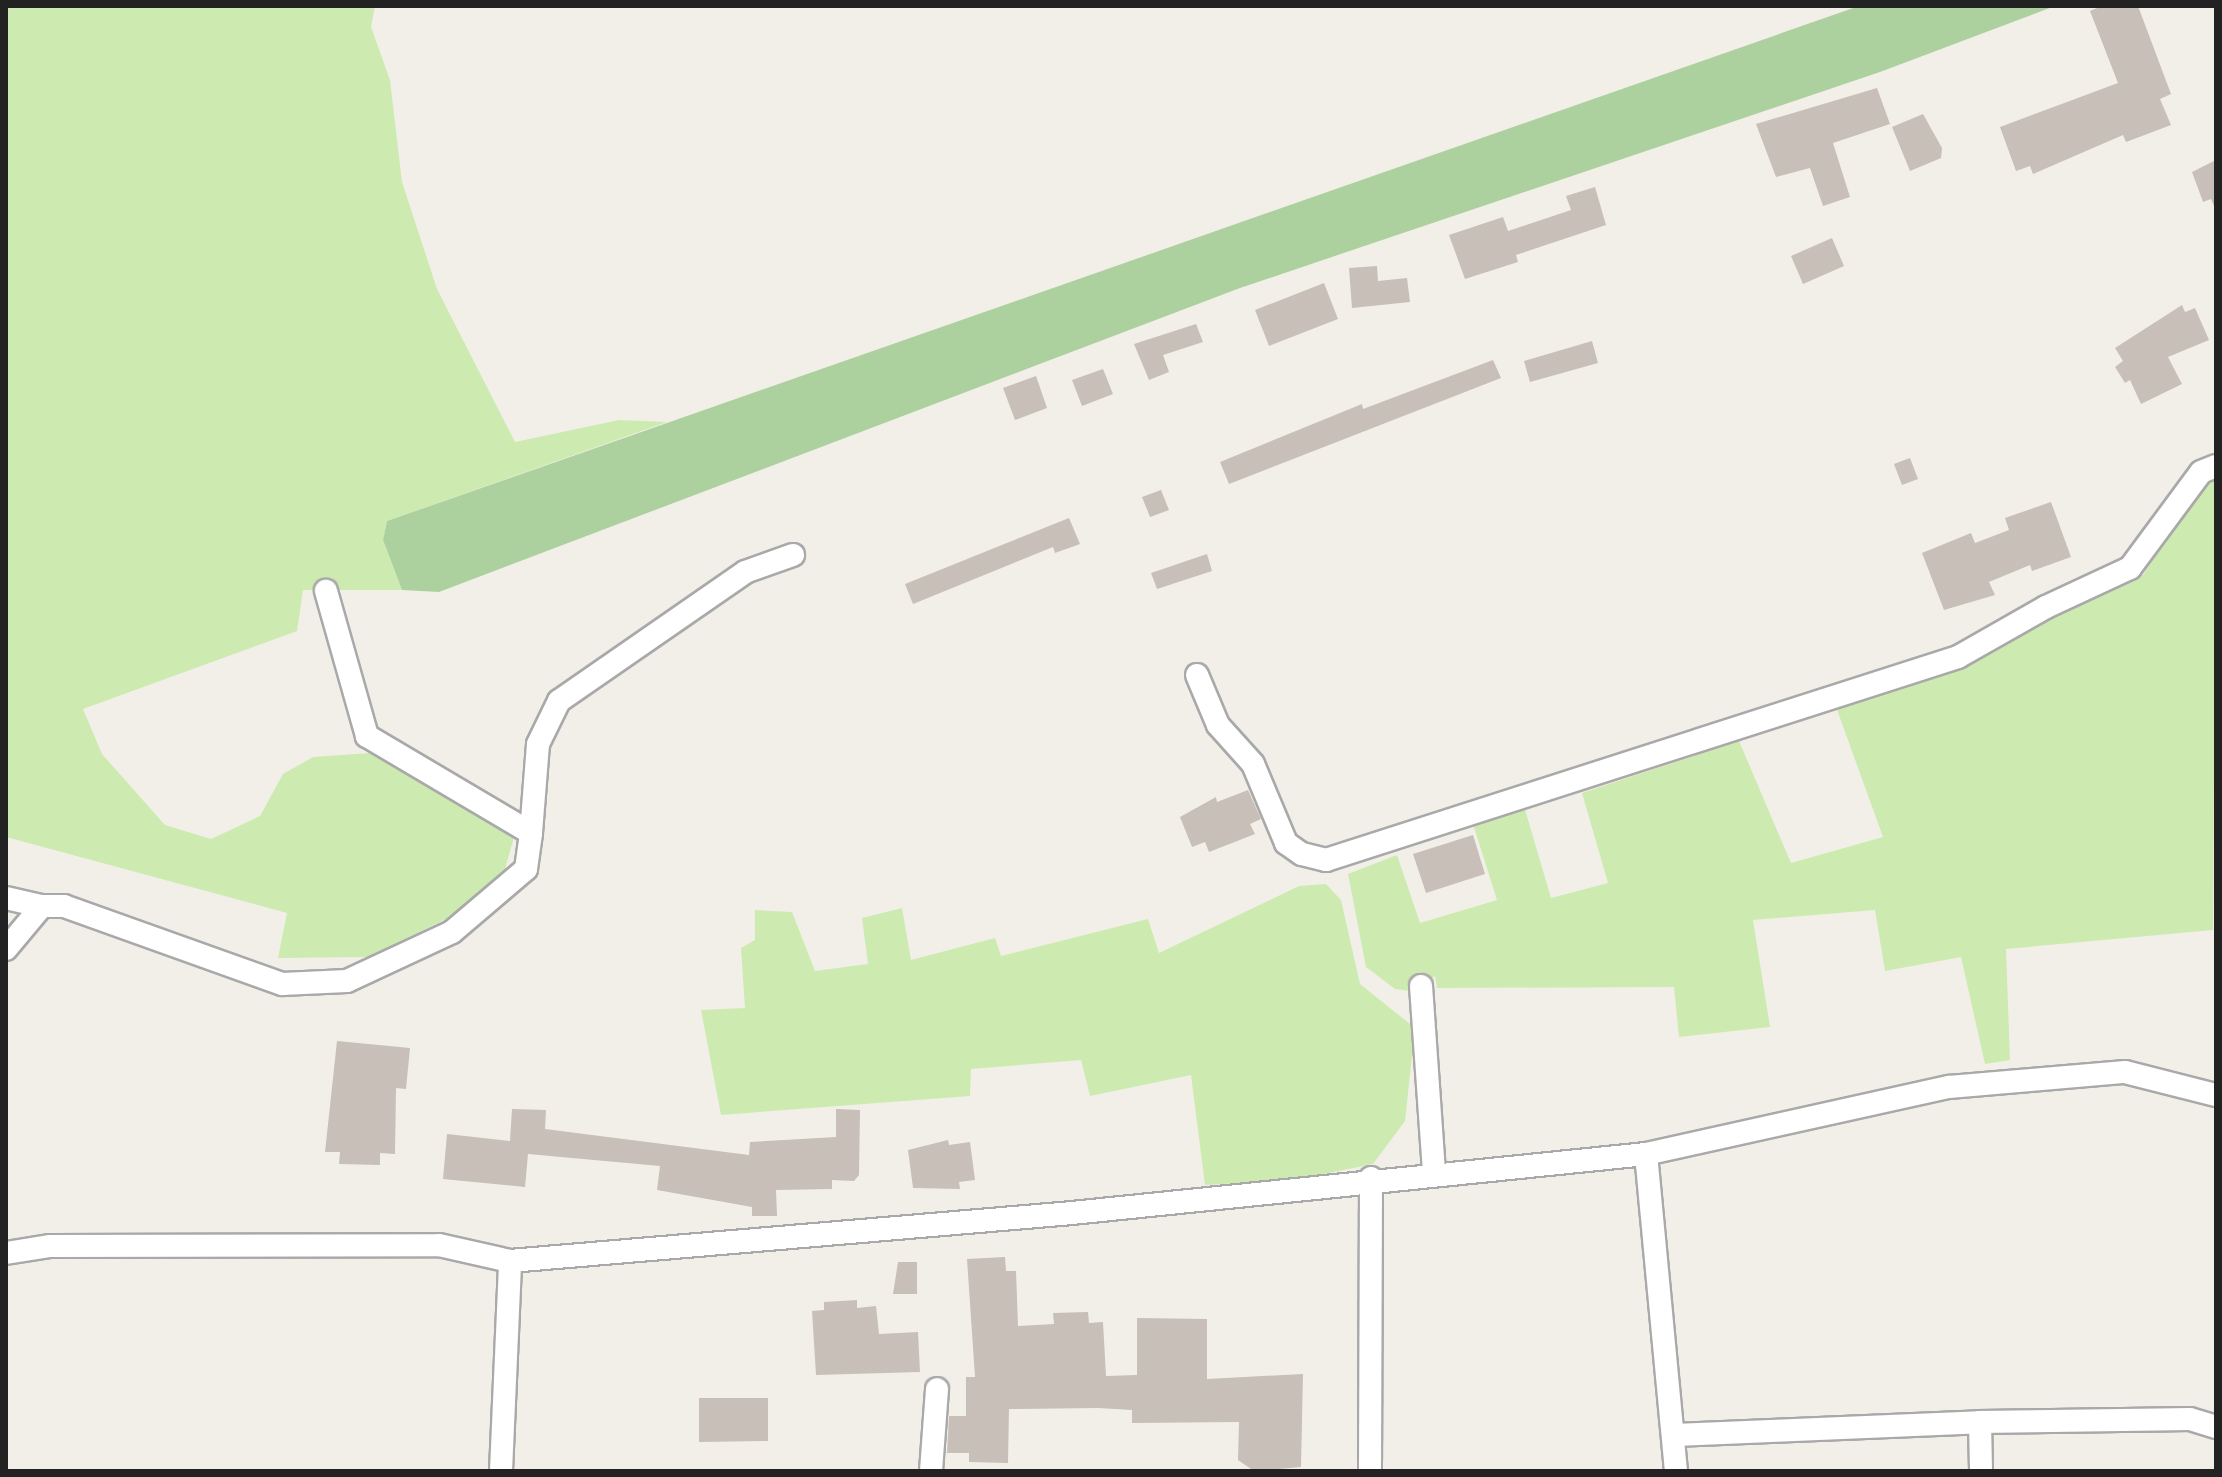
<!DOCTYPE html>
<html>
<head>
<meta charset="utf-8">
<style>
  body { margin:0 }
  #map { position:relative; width:2222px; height:1477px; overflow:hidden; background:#f2efe9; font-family:Commissioner,sans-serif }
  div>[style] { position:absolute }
  .grass>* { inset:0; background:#cdebb0 }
  .forest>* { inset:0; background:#add19e }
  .building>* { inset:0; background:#c7bfb8 }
  .roads { filter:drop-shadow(2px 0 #a9a9a9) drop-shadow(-2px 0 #a9a9a9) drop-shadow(0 2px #a9a9a9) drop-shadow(0 -2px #a9a9a9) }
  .minor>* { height:22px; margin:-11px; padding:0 11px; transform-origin:11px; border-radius:11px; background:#fff }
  span { translate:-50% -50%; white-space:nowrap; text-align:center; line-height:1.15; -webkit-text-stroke:6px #fff; paint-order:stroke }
  .frame { position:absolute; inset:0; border:8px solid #222; pointer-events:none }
</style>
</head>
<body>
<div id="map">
  <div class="grass">
    <div style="clip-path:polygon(6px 6px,375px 6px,371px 27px,390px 80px,402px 182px,437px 289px,515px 442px,619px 420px,667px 422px,387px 521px,383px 540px,402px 590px,303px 590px,297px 631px,83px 709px,102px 754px,165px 825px,211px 839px,260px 816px,283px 774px,313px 757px,370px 753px,516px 830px,503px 876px,448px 918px,368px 957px,278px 958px,287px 913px,6px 837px)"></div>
    <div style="clip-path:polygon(2216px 479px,2213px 930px,2006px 949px,2010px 1060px,1985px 1064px,1961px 957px,1885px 971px,1875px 910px,1753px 920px,1770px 1027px,1679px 1037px,1674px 987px,1437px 988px,1435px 976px,1410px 991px,1395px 989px,1366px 967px,1348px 874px,1397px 855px,1420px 923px,1497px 900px,1473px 824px,1524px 806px,1551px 898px,1608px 883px,1582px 793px,1739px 741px,1791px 863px,1883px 837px,1836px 707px,2143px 575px,2196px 489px)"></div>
    <div style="clip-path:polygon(1326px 884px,1341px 900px,1360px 984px,1415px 1028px,1405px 1121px,1373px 1164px,1294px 1180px,1205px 1185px,1191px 1075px,1090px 1096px,1081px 1060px,971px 1069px,970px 1096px,721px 1115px,701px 1010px,745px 1008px,741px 948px,755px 940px,755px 910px,792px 912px,815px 971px,868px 964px,862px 918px,902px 908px,911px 960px,995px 938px,1001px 956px,1148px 919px,1159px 953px,1299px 886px)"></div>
  </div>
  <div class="forest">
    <div style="clip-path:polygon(1859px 6px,2055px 6px,1880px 72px,1240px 288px,439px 592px,402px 590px,383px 540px,387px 521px)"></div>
  </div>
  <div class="building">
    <div style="clip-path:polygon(2102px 6px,2138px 6px,2171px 94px,2160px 99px,2171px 125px,2126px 142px,2123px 135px,2033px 174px,2030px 166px,2016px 171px,2000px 127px,2118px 83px,2090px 11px)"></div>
    <div style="clip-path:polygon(1877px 88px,1890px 124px,1833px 143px,1850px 197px,1823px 206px,1810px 168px,1776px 177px,1756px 124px)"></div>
    <div style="clip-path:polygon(1923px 114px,1942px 148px,1941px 158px,1910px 171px,1892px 127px)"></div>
    <div style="clip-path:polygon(2216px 160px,2216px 211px,2211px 199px,2203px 202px,2192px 172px)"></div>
    <div style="clip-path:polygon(1595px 187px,1606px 225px,1516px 255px,1518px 262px,1465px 279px,1449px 235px,1503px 217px,1508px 231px,1571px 210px,1566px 196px)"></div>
    <div style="clip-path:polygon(1832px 238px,1844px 266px,1803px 284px,1791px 256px)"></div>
    <div style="clip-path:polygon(1377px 266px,1378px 281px,1407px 278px,1410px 302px,1352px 308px,1349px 268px)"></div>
    <div style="clip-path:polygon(1324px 283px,1338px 319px,1269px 346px,1255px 310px)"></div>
    <div style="clip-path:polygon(2182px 305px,2185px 312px,2195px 308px,2209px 340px,2168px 357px,2182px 384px,2141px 404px,2130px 380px,2125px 383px,2115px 367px,2123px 361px,2115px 348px)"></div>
    <div style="clip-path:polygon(1196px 324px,1203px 342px,1163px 355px,1169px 372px,1149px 380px,1134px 344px)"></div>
    <div style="clip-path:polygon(1592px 341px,1598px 363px,1530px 382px,1524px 361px)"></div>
    <div style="clip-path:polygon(1493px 360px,1501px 378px,1229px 484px,1220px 462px,1362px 404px,1363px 409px)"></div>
    <div style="clip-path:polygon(1103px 369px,1113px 394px,1082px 406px,1072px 380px)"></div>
    <div style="clip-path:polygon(1036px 376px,1047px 408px,1015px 420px,1003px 388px)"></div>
    <div style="clip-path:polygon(1910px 458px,1918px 479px,1902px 485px,1894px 464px)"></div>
    <div style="clip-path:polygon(1161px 490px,1169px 510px,1150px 517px,1142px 497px)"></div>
    <div style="clip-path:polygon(2051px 502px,2071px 557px,2032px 571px,2030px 565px,1989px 582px,1995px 595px,1944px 610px,1922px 553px,1971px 533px,1975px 543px,2009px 530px,2005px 518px)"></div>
    <div style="clip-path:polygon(1069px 518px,1080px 544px,1055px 553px,1053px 547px,913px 604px,905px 584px)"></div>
    <div style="clip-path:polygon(1207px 554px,1212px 571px,1157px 589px,1151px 573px)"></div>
    <div style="clip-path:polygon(1248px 790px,1261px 819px,1250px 824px,1255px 834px,1209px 852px,1205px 842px,1192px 847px,1180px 817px,1216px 797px,1217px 802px)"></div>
    <div style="clip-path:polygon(1473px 835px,1485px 874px,1426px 893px,1413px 854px)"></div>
    <div style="clip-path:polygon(337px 1041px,410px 1048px,406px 1089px,396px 1088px,395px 1154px,380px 1153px,380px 1165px,339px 1164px,340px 1152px,325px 1152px)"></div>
    <div style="clip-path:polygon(512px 1109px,546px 1110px,545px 1129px,749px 1155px,750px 1142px,836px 1137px,836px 1109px,860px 1110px,859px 1175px,854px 1181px,832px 1180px,832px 1189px,776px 1190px,777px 1216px,752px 1216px,752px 1207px,657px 1190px,660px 1166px,528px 1154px,525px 1187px,443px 1179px,447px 1134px,510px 1141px)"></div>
    <div style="clip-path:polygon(948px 1140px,949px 1145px,970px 1142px,975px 1180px,959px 1182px,960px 1189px,913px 1188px,908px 1150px)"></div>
    <div style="clip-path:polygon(1005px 1257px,1006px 1271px,1016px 1271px,1018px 1326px,1054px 1324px,1053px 1313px,1088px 1312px,1089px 1323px,1103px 1322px,1106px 1376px,1137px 1375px,1137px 1318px,1207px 1319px,1207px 1379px,1303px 1374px,1301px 1467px,1254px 1471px,1238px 1460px,1239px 1422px,1132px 1423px,1132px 1410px,1098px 1408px,1009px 1409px,1008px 1463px,969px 1462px,969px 1453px,947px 1453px,949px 1416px,966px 1416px,966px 1377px,975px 1377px,967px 1259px)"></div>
    <div style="clip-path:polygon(898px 1262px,917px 1262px,917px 1294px,893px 1294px)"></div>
    <div style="clip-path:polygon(857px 1300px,857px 1308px,876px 1306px,879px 1334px,918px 1332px,920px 1372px,816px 1375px,812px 1311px,824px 1310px,824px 1302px)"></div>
    <div style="clip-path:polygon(699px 1398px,768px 1398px,768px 1441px,699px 1442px)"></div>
  </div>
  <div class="roads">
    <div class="minor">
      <div style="left:1197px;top:675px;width:54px;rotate:67.2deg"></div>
      <div style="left:1218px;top:725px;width:52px;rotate:48.1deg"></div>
      <div style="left:1253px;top:764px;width:86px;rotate:67.3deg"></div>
      <div style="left:1286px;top:843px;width:19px;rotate:35deg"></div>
      <div style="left:1302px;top:854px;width:25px;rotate:14deg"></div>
      <div style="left:1326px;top:860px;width:664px;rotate:-17.81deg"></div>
      <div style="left:1958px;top:657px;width:101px;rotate:-29.6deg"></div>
      <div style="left:2046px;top:607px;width:93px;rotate:-24.9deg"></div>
      <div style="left:2130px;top:568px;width:119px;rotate:-53.5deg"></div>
      <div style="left:2201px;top:472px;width:16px;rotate:-22deg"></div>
      <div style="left:531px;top:833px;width:89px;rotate:-85.5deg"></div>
      <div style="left:538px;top:744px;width:48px;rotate:-64deg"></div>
      <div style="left:559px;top:701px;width:226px;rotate:-34.7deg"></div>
      <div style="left:745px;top:572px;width:51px;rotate:-19.5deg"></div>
      <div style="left:6px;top:898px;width:37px;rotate:13deg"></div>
      <div style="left:6px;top:949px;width:56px;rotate:-50.1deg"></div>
      <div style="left:42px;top:906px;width:22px"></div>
      <div style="left:64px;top:906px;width:232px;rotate:19.7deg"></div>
      <div style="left:282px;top:984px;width:65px;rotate:-2.6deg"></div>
      <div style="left:347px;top:981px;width:116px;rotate:-25deg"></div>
      <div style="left:452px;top:932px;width:97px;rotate:-40.4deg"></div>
      <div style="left:526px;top:869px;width:36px;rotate:-82deg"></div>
      <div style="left:531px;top:833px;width:191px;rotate:-149.4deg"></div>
      <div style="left:367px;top:736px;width:151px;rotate:-105.8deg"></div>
      <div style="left:1421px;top:986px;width:186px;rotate:86deg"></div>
      <div style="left:1646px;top:1154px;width:318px;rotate:84.6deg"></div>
      <div style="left:6px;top:1253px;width:45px;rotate:-9deg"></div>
      <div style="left:50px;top:1246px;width:389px;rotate:-0.1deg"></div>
      <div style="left:439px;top:1245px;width:73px;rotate:12.7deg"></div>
      <div style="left:510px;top:1261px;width:564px;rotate:-4.88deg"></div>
      <div style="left:1072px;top:1213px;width:577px;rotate:-5.87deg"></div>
      <div style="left:1646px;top:1154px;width:310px;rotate:-12.5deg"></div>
      <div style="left:1949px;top:1087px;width:177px;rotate:-4.9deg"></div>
      <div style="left:2125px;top:1072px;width:94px;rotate:14.2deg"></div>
      <div style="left:1980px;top:1422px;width:49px;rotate:88.8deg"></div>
      <div style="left:1675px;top:1435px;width:305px;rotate:-2.4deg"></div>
      <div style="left:1980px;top:1422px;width:210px;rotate:-0.8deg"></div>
      <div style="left:2190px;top:1419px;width:27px;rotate:17deg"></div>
      <div style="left:501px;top:1471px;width:210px;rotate:-87.5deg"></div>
      <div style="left:931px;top:1471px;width:82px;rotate:-85.8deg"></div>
      <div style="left:1370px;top:1471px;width:293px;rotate:-89.8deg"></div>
    </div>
  </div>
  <div class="frame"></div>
</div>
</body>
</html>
